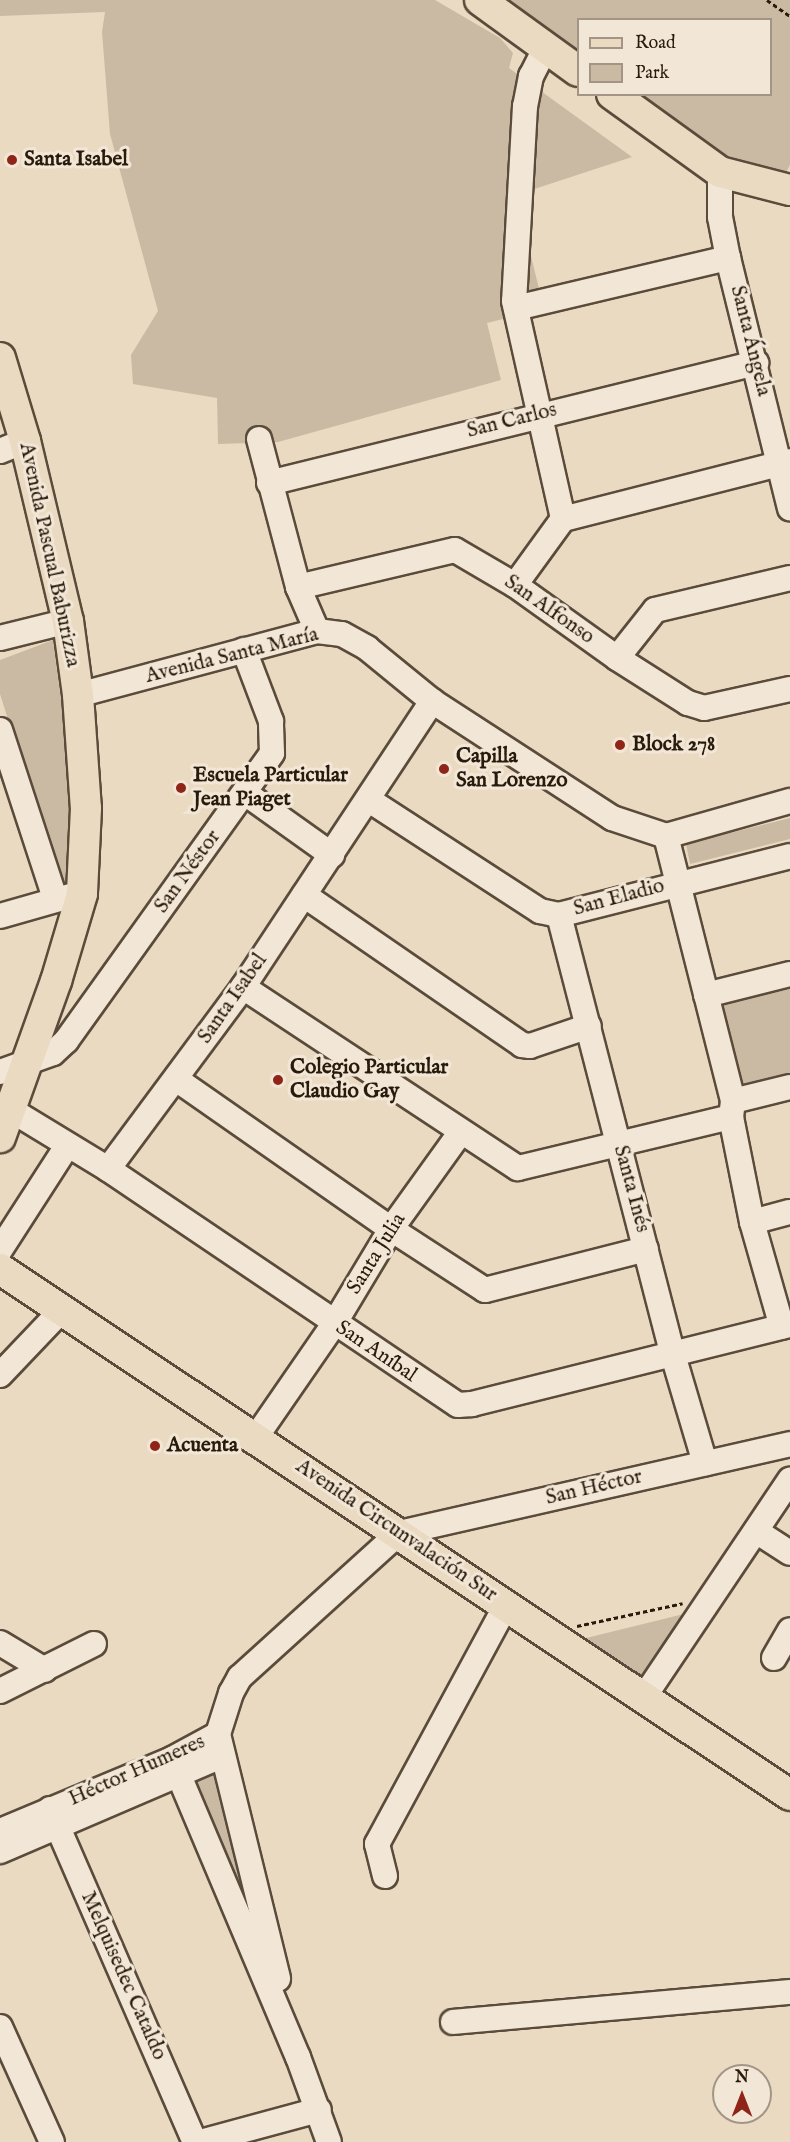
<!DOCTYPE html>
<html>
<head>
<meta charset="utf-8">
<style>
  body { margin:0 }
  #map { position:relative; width:790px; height:2142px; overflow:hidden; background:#ebdac2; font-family:"IM FELL English",serif }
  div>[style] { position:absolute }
  .green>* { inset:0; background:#cabaa3 }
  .path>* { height:3px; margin-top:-1.5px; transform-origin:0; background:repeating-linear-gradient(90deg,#291b0c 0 4.5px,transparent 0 7.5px) }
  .roads { filter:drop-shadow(2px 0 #5a4b3a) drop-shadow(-2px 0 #5a4b3a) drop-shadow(0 2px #5a4b3a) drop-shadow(0 -2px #5a4b3a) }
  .minor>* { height:24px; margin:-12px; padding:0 12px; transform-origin:12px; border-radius:12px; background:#f2e7d7 }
  .major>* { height:30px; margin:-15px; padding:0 15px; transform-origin:15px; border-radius:15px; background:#ebdac2 }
  .dots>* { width:16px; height:16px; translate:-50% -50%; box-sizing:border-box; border:3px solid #f2e7d7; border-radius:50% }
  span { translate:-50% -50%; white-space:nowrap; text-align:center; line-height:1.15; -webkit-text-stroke:6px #f2e7d7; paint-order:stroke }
  .poi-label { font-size:21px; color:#291b0c; font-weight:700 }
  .left { translate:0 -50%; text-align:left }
  .street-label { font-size:21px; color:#291b0c }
  .legend { position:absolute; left:577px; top:18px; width:195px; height:78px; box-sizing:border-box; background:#f2e7d7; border:2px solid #a29586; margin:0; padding:8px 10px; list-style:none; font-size:18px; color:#291b0c }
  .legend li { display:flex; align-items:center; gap:12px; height:30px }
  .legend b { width:30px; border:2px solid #a29586 }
  .north { position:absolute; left:712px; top:2064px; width:60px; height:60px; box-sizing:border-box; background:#f2e7d7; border:2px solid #a29586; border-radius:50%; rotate:0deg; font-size:16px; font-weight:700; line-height:24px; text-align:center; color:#291b0c }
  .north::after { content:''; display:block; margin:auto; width:21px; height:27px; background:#8f2418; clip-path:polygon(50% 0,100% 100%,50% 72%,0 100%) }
</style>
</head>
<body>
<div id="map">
  <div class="green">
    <div style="clip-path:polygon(0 0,435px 0,500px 38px,513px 53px,509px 68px,632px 157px,516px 195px,544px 309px,487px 323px,501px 380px,278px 442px,218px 444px,217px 398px,133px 384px,131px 355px,158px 311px,110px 134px,102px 32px,105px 12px,0 16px)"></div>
    <div style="clip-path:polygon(497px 0,790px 0,790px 165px,784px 176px,700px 146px,628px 95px,770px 94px,770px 20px,578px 20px,578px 59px)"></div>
    <div style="clip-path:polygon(53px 640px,75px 806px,75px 887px,63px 893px,0 694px,0 660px)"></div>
    <div style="clip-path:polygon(790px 818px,790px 839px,690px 864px,686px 844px)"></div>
    <div style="clip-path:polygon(790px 989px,790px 1075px,742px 1086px,723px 1004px)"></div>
    <div style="clip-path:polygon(696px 1611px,639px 1690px,570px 1642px)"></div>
    <div style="clip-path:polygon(211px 1772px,221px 1776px,263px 1950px,193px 1778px)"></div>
  </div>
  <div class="path">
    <div style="left:767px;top:0;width:28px;rotate:35deg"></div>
    <div style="left:577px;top:1626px;width:108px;rotate:-12.2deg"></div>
  </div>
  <div class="roads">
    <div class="minor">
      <div style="left:546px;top:47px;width:33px;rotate:117deg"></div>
      <div style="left:531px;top:76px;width:31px;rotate:101deg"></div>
      <div style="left:525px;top:106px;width:195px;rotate:93.2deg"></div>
      <div style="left:514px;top:301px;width:223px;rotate:77.3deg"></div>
      <div style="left:720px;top:172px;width:45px;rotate:90deg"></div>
      <div style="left:720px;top:217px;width:42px;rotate:79deg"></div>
      <div style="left:728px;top:258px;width:258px;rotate:76.1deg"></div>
      <div style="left:516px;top:308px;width:218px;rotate:-13.3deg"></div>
      <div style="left:259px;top:439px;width:153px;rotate:75.2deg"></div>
      <div style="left:298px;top:587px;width:48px;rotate:66.6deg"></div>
      <div style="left:0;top:451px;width:27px;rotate:-22deg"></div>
      <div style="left:269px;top:483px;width:502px;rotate:-13.84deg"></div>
      <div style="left:563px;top:519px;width:234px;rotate:-14.3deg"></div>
      <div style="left:515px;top:585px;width:82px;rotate:-54deg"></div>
      <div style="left:298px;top:587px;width:161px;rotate:-13.3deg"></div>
      <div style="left:455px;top:550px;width:69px;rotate:30.3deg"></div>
      <div style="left:515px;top:585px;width:125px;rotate:35.6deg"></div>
      <div style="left:617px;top:658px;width:84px;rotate:32.4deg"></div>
      <div style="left:688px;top:703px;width:17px;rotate:17deg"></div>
      <div style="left:704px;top:708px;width:88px;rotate:-12.5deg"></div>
      <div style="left:0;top:638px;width:70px;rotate:-14deg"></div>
      <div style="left:617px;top:658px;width:61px;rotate:-51.6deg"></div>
      <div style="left:655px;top:610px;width:139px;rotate:-13.3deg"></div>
      <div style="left:78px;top:695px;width:247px;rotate:-15deg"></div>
      <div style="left:317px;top:631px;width:25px;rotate:7deg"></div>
      <div style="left:342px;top:634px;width:29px;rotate:29deg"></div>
      <div style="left:367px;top:648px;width:84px;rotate:39.2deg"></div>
      <div style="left:432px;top:701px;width:215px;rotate:33deg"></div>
      <div style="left:612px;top:818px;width:57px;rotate:18.4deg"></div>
      <div style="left:666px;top:836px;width:129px;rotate:-15.8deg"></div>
      <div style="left:0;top:730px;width:177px;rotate:71.9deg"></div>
      <div style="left:245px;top:793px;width:107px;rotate:35.5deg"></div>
      <div style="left:369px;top:800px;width:204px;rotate:33deg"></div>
      <div style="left:540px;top:911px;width:19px;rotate:12deg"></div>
      <div style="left:559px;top:915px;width:238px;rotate:-14.3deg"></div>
      <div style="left:666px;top:836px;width:273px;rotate:75.8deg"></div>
      <div style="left:733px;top:1101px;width:16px;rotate:97deg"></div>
      <div style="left:731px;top:1117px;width:107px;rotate:78.7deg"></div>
      <div style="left:752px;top:1222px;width:109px;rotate:74.1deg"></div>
      <div style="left:304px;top:895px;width:265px;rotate:34.5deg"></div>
      <div style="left:522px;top:1045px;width:8px;rotate:7deg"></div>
      <div style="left:530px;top:1046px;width:62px;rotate:-18.7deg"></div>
      <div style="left:559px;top:915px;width:455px;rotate:75.5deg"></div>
      <div style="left:673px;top:1355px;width:113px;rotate:73.5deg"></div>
      <div style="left:0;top:916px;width:73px;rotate:-15.9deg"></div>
      <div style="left:243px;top:987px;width:329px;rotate:33.4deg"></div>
      <div style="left:518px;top:1168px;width:219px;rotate:-13.5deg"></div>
      <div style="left:706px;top:995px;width:87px;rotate:-14deg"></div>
      <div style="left:0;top:1072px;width:56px;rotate:-19.7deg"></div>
      <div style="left:53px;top:1053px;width:18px;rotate:-43deg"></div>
      <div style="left:66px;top:1041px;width:354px;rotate:-54.4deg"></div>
      <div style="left:272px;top:753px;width:32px;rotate:-92deg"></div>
      <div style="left:271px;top:721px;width:76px;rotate:-110.8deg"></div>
      <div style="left:176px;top:1079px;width:262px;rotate:34.9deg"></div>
      <div style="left:391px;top:1229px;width:112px;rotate:33deg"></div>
      <div style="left:485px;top:1290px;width:166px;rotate:-14.3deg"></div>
      <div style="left:733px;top:1101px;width:59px;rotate:-13.8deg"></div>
      <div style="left:11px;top:1110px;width:114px;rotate:31.3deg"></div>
      <div style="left:108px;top:1169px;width:422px;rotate:34deg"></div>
      <div style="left:458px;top:1405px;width:14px;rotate:-4deg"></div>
      <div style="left:472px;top:1404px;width:328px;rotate:-14deg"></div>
      <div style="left:108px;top:1169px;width:227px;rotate:-53.4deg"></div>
      <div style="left:243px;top:987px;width:343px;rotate:-56.5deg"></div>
      <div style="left:752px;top:1222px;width:39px;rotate:-15deg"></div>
      <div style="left:0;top:1250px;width:124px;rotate:-57.2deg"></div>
      <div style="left:0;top:1375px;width:90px;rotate:-46.4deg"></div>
      <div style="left:256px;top:1437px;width:137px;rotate:-55.4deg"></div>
      <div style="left:334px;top:1324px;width:111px;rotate:-59deg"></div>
      <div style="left:391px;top:1229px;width:118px;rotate:-54.3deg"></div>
      <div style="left:756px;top:1531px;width:40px;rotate:32.9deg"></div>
      <div style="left:0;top:1643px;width:52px;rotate:31deg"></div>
      <div style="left:774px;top:1658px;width:32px;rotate:-60deg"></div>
      <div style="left:0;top:1691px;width:105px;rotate:-26.6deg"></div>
      <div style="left:644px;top:1697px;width:262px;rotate:-56.1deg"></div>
      <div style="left:218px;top:1734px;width:252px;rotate:76.2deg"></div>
      <div style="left:172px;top:1759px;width:324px;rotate:67.1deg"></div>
      <div style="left:298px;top:2057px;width:90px;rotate:70deg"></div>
      <div style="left:50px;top:1809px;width:363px;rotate:66.5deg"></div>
      <div style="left:0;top:1831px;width:186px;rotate:-22.7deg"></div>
      <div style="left:172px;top:1759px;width:52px;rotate:-28.5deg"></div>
      <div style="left:218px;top:1734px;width:43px;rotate:-72.4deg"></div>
      <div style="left:231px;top:1693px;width:18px;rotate:-61deg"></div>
      <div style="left:240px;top:1677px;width:215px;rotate:-42.2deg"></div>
      <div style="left:399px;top:1533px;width:401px;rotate:-12.8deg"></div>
      <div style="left:0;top:1851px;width:241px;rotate:-23.2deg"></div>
      <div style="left:385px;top:1876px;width:33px;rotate:-104deg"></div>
      <div style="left:377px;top:1844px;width:272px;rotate:-61.6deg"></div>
      <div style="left:453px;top:2022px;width:338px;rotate:-5.1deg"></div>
      <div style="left:0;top:2027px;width:126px;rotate:65.7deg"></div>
      <div style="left:200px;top:2142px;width:123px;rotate:-15.1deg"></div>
    </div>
    <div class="major">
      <div style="left:480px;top:0;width:121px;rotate:35.9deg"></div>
      <div style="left:612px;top:94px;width:133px;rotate:35.8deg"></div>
      <div style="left:720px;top:172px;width:72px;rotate:14.4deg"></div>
      <div style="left:0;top:358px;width:87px;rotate:73.2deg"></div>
      <div style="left:25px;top:441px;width:185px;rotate:76.6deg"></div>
      <div style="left:68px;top:621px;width:75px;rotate:82.3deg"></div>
      <div style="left:78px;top:695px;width:113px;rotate:86deg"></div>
      <div style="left:86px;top:808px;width:86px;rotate:92.7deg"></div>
      <div style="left:82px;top:894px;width:91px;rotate:106.6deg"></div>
      <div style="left:56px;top:981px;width:166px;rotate:109.7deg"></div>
      <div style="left:0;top:1269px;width:949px;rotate:33.66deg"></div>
    </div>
  </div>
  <div class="dots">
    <div style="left:12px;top:160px;background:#8f2418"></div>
    <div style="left:620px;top:745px;background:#8f2418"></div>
    <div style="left:444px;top:769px;background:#8f2418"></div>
    <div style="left:181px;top:788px;background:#8f2418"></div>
    <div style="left:278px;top:1080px;background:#8f2418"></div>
    <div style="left:155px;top:1446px;background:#8f2418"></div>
  </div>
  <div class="poi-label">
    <span class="left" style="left:24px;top:160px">Santa Isabel</span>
    <span class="left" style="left:632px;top:745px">Block 278</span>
    <span class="left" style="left:456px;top:769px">Capilla<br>San Lorenzo</span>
    <span class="left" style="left:193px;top:788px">Escuela Particular<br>Jean Piaget</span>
    <span class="left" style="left:290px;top:1080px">Colegio Particular<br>Claudio Gay</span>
    <span class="left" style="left:167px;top:1446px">Acuenta</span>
  </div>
  <div class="street-label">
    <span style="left:750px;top:341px;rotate:76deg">Santa Ángela</span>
    <span style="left:512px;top:421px;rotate:-14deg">San Carlos</span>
    <span style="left:49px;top:555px;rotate:78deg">Avenida Pascual Baburizza</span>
    <span style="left:549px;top:610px;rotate:35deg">San Alfonso</span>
    <span style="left:232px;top:656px;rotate:-14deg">Avenida Santa María</span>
    <span style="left:188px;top:872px;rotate:-54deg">San Néstor</span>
    <span style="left:619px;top:898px;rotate:-15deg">San Eladio</span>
    <span style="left:233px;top:999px;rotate:-55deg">Santa Isabel</span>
    <span style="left:631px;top:1189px;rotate:75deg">Santa Inés</span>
    <span style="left:377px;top:1254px;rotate:-58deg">Santa Julia</span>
    <span style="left:376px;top:1352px;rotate:34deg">San Aníbal</span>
    <span style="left:594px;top:1488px;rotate:-13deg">San Héctor</span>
    <span style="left:396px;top:1531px;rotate:34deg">Avenida Circunvalación Sur</span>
    <span style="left:137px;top:1771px;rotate:-24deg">Héctor Humeres</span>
    <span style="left:123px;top:1976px;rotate:66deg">Melquisedec Cataldo</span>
  </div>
  <ul class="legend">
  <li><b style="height:8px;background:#ebdac2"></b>Road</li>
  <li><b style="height:16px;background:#cabaa3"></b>Park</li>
  </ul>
  <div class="north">N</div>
</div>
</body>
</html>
